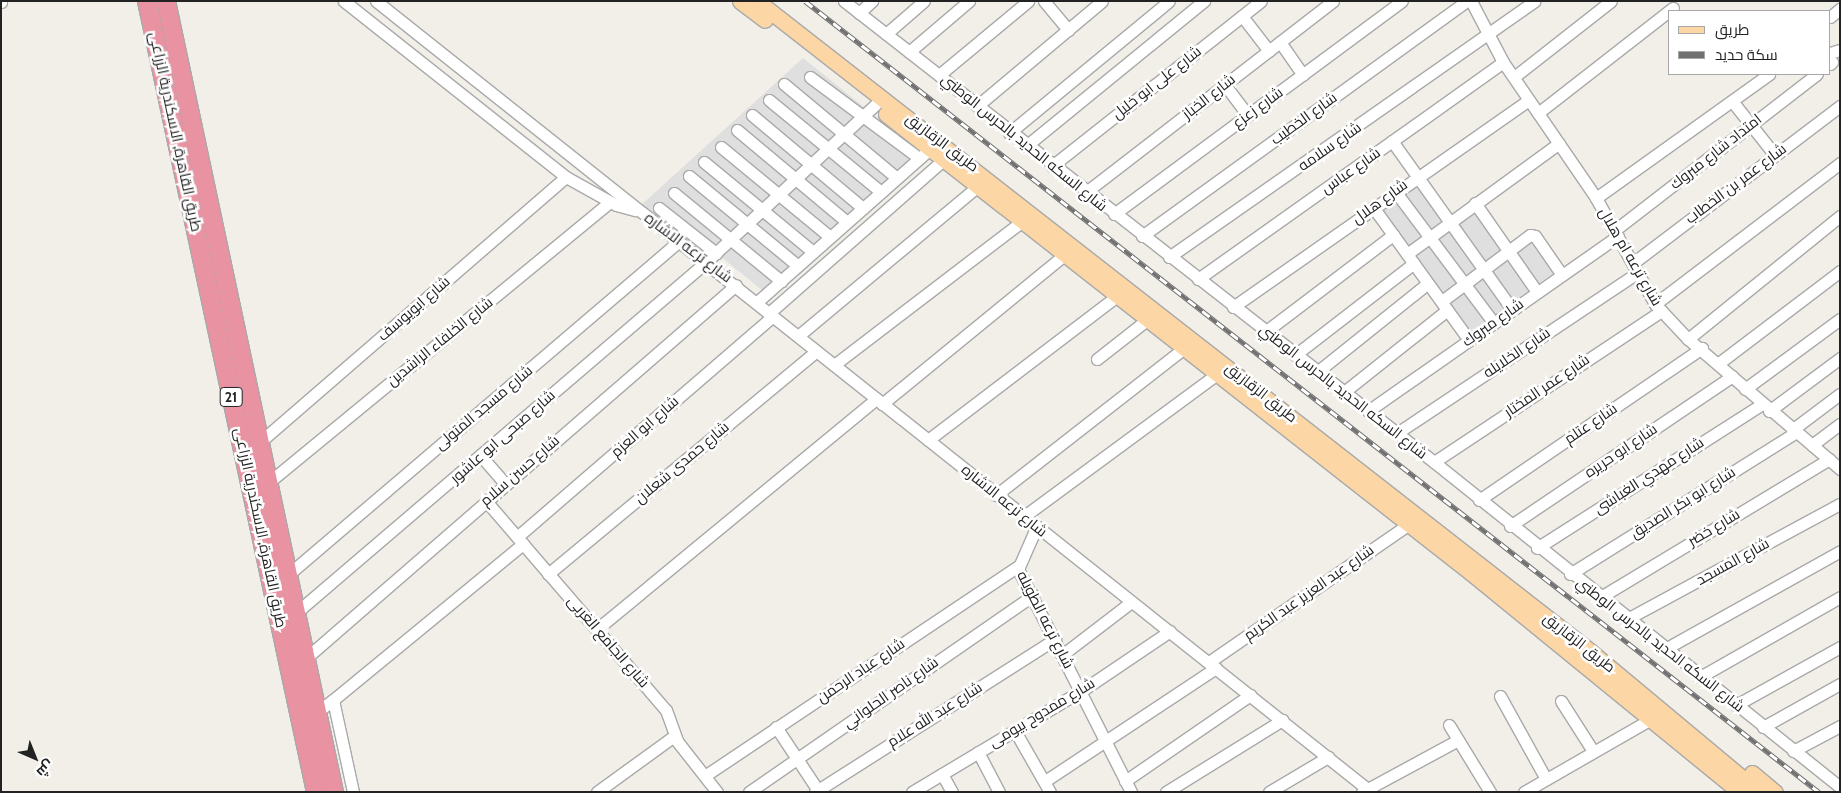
<!DOCTYPE html>
<html>
<head>
<meta charset="utf-8">
<style>
  body { margin:0 }
  #map { position:relative; width:1841px; height:793px; overflow:hidden; background:#f2efe9; font-family:Cabin,Cairo,sans-serif }
  div>[style] { position:absolute }
  .residential>* { inset:0; background:#e0dfdf }
  .roads { filter:drop-shadow(1px 0 #a9a9a9) drop-shadow(-1px 0 #a9a9a9) drop-shadow(0 1px #a9a9a9) drop-shadow(0 -1px #a9a9a9) }
  .minor>* { height:11px; margin:-5.5px; padding:0 5.5px; transform-origin:5.5px; border-radius:5.5px; background:#fff }
  .major>* { height:15px; margin:-7.5px; padding:0 7.5px; transform-origin:7.5px; border-radius:7.5px; background:#fcd6a4 }
  .highway>* { height:18px; margin:-9px; padding:0 9px; transform-origin:9px; border-radius:9px; background:#e892a2 }
  .rail>* { height:5px; margin-top:-2.5px; transform-origin:0; background:repeating-linear-gradient(90deg,#fff 0 9px,#707070 0 18px); box-sizing:border-box; border-block:1px solid #707070 }
  span { translate:-50% -50%; white-space:nowrap; text-align:center; line-height:1.15; -webkit-text-stroke:5px #fff; paint-order:stroke }
  .shield-label span { padding:1px 4px; background:#fff; border:1px solid; border-radius:4px; -webkit-text-stroke-width:0 }
  .shield-label { font-size:14px; color:#222; font-weight:700 }
  .street-label { font-size:15px; color:#222 }
  .frame { position:absolute; inset:0; border:2px solid #222; pointer-events:none }
  .legend { position:absolute; left:1668px; top:10px; width:162px; height:65px; box-sizing:border-box; background:#fff; border:1px solid #a7a7a7; margin:0; padding:6px 9px; list-style:none; font-size:15px; color:#222 }
  .legend li { display:flex; align-items:center; gap:10px; height:25px }
  .legend b { width:25px; border:1px solid #a7a7a7 }
  .north { position:absolute; left:10px; top:733px; width:50px; height:50px; -webkit-text-stroke:4px #fff; paint-order:stroke; rotate:136deg; font-size:14px; font-weight:700; line-height:20px; text-align:center; color:#222 }
  .north::after { content:''; display:block; margin:auto; width:18px; height:22px; background:#222; clip-path:polygon(50% 0,100% 100%,50% 72%,0 100%) }
</style>
</head>
<body>
<div id="map">
  <div class="residential">
    <div style="clip-path:polygon(803px 58px,920px 152px,762px 290px,720px 256px,711px 263px,640px 206px)"></div>
    <div style="clip-path:polygon(1416px 184px,1444px 222px,1472px 203px,1504px 249px,1532px 234px,1558px 270px,1469px 332px,1378px 210px)"></div>
  </div>
  <div class="roads">
    <div class="minor">
      <div style="left:344px;top:1px;width:283px;rotate:38.4deg"></div>
      <div style="left:566px;top:177px;width:57px;rotate:29.2deg"></div>
      <div style="left:616px;top:205px;width:20px;rotate:15deg"></div>
      <div style="left:376px;top:1px;width:1271px;rotate:38.48deg"></div>
      <div style="left:844px;top:1px;width:749px;rotate:38deg"></div>
      <div style="left:1434px;top:462px;width:520px;rotate:38.68deg"></div>
      <div style="left:1044px;top:1px;width:38px;rotate:50deg"></div>
      <div style="left:1471px;top:1px;width:69px;rotate:62.3deg"></div>
      <div style="left:1503px;top:62px;width:165px;rotate:55.6deg"></div>
      <div style="left:1596px;top:198px;width:121px;rotate:60.9deg"></div>
      <div style="left:1655px;top:304px;width:48px;rotate:46.7deg"></div>
      <div style="left:1688px;top:339px;width:200px;rotate:40.5deg"></div>
      <div style="left:1px;top:2px;width:1px;rotate:-90deg"></div>
      <div style="left:859px;top:13px;width:18px;rotate:-43deg"></div>
      <div style="left:1242px;top:16px;width:44px;rotate:52.4deg"></div>
      <div style="left:1830px;top:17px;width:13px;rotate:-39deg"></div>
      <div style="left:886px;top:34px;width:50px;rotate:-41deg"></div>
      <div style="left:1280px;top:42px;width:40px;rotate:55.1deg"></div>
      <div style="left:909px;top:52px;width:79px;rotate:-40.4deg"></div>
      <div style="left:1830px;top:53px;width:10px;rotate:-17deg"></div>
      <div style="left:1830px;top:64px;width:3px;rotate:-45deg"></div>
      <div style="left:939px;top:75px;width:116px;rotate:-39.7deg"></div>
      <div style="left:810px;top:77px;width:136px;rotate:36.6deg"></div>
      <div style="left:1514px;top:77px;width:123px;rotate:-38.1deg"></div>
      <div style="left:784px;top:84px;width:147px;rotate:39.8deg"></div>
      <div style="left:1225px;top:85px;width:38px;rotate:53deg"></div>
      <div style="left:769px;top:100px;width:145px;rotate:39.4deg"></div>
      <div style="left:1732px;top:101px;width:68px;rotate:51.6deg"></div>
      <div style="left:977px;top:106px;width:163px;rotate:-40deg"></div>
      <div style="left:1538px;top:113px;width:171px;rotate:-37.9deg"></div>
      <div style="left:752px;top:115px;width:145px;rotate:40deg"></div>
      <div style="left:737px;top:130px;width:143px;rotate:39.9deg"></div>
      <div style="left:1009px;top:133px;width:207px;rotate:-39.5deg"></div>
      <div style="left:1392px;top:141px;width:206px;rotate:54.5deg"></div>
      <div style="left:1026px;top:146px;width:230px;rotate:-39.2deg"></div>
      <div style="left:721px;top:147px;width:141px;rotate:39.5deg"></div>
      <div style="left:704px;top:162px;width:141px;rotate:39.5deg"></div>
      <div style="left:1052px;top:166px;width:266px;rotate:-38.3deg"></div>
      <div style="left:689px;top:176px;width:141px;rotate:39.5deg"></div>
      <div style="left:1395px;top:191px;width:164px;rotate:53.2deg"></div>
      <div style="left:1086px;top:192px;width:312px;rotate:-37.7deg"></div>
      <div style="left:674px;top:193px;width:139px;rotate:39.4deg"></div>
      <div style="left:1596px;top:198px;width:213px;rotate:-35.6deg"></div>
      <div style="left:1475px;top:203px;width:108px;rotate:55.1deg"></div>
      <div style="left:1373px;top:207px;width:164px;rotate:54.2deg"></div>
      <div style="left:659px;top:208px;width:73px;rotate:38.3deg"></div>
      <div style="left:1114px;top:214px;width:358px;rotate:-36.5deg"></div>
      <div style="left:1615px;top:230px;width:255px;rotate:-37.7deg"></div>
      <div style="left:1142px;top:236px;width:401px;rotate:-35.9deg"></div>
      <div style="left:1407px;top:254px;width:188px;rotate:-36.1deg"></div>
      <div style="left:1169px;top:257px;width:446px;rotate:-35deg"></div>
      <div style="left:1633px;top:263px;width:260px;rotate:-37.2deg"></div>
      <div style="left:1198px;top:279px;width:374px;rotate:-35.4deg"></div>
      <div style="left:1442px;top:301px;width:110px;rotate:-36.9deg"></div>
      <div style="left:1530px;top:235px;width:5px;rotate:11deg"></div>
      <div style="left:1535px;top:236px;width:47px;rotate:55.3deg"></div>
      <div style="left:757px;top:302px;width:231px;rotate:-41.5deg"></div>
      <div style="left:1655px;top:304px;width:233px;rotate:-37.3deg"></div>
      <div style="left:1233px;top:307px;width:361px;rotate:-35deg"></div>
      <div style="left:769px;top:313px;width:232px;rotate:-41.3deg"></div>
      <div style="left:1265px;top:332px;width:161px;rotate:-37.2deg"></div>
      <div style="left:798px;top:336px;width:233px;rotate:-39.8deg"></div>
      <div style="left:1688px;top:339px;width:196px;rotate:-39deg"></div>
      <div style="left:1295px;top:355px;width:150px;rotate:-37.7deg"></div>
      <div style="left:1097px;top:359px;width:65px;rotate:-38.1deg"></div>
      <div style="left:1719px;top:363px;width:152px;rotate:-37.2deg"></div>
      <div style="left:834px;top:365px;width:235px;rotate:-37.4deg"></div>
      <div style="left:1317px;top:372px;width:142px;rotate:-38.7deg"></div>
      <div style="left:1745px;top:389px;width:118px;rotate:-36.4deg"></div>
      <div style="left:1344px;top:392px;width:132px;rotate:-38.5deg"></div>
      <div style="left:882px;top:404px;width:235px;rotate:-39.3deg"></div>
      <div style="left:1368px;top:411px;width:305px;rotate:-35deg"></div>
      <div style="left:1769px;top:411px;width:89px;rotate:-36.7deg"></div>
      <div style="left:1792px;top:430px;width:60px;rotate:-36.9deg"></div>
      <div style="left:1397px;top:433px;width:288px;rotate:-33.7deg"></div>
      <div style="left:928px;top:440px;width:239px;rotate:-37.3deg"></div>
      <div style="left:261px;top:441px;width:403px;rotate:-40.9deg"></div>
      <div style="left:1812px;top:445px;width:35px;rotate:-37deg"></div>
      <div style="left:481px;top:456px;width:37px;rotate:49deg"></div>
      <div style="left:1434px;top:462px;width:273px;rotate:-33.6deg"></div>
      <div style="left:269px;top:482px;width:441px;rotate:-39.4deg"></div>
      <div style="left:996px;top:495px;width:239px;rotate:-38deg"></div>
      <div style="left:1479px;top:500px;width:270px;rotate:-34.3deg"></div>
      <div style="left:486px;top:501px;width:276px;rotate:49.3deg"></div>
      <div style="left:666px;top:710px;width:33px;rotate:70deg"></div>
      <div style="left:677px;top:741px;width:65px;rotate:51.9deg"></div>
      <div style="left:1023px;top:517px;width:241px;rotate:-36.4deg"></div>
      <div style="left:1510px;top:526px;width:268px;rotate:-34deg"></div>
      <div style="left:1036px;top:528px;width:45px;rotate:113.7deg"></div>
      <div style="left:1018px;top:569px;width:250px;rotate:63.1deg"></div>
      <div style="left:517px;top:537px;width:338px;rotate:-40.8deg"></div>
      <div style="left:1537px;top:548px;width:267px;rotate:-32.6deg"></div>
      <div style="left:290px;top:573px;width:510px;rotate:-40.47deg"></div>
      <div style="left:548px;top:574px;width:347px;rotate:-39.7deg"></div>
      <div style="left:1570px;top:574px;width:267px;rotate:-32.1deg"></div>
      <div style="left:1599px;top:598px;width:269px;rotate:-31.1deg"></div>
      <div style="left:298px;top:611px;width:537px;rotate:-40.54deg"></div>
      <div style="left:706px;top:262px;width:231px;rotate:-42.9deg"></div>
      <div style="left:1627px;top:619px;width:242px;rotate:-28.4deg"></div>
      <div style="left:597px;top:629px;width:362px;rotate:-39.5deg"></div>
      <div style="left:1665px;top:649px;width:201px;rotate:-29.2deg"></div>
      <div style="left:1062px;top:655px;width:87px;rotate:-37.5deg"></div>
      <div style="left:306px;top:658px;width:569px;rotate:-40.94deg"></div>
      <div style="left:1209px;top:662px;width:243px;rotate:-34.6deg"></div>
      <div style="left:1700px;top:677px;width:161px;rotate:-29.7deg"></div>
      <div style="left:1500px;top:696px;width:95px;rotate:61deg"></div>
      <div style="left:333px;top:700px;width:246px;rotate:-39.4deg"></div>
      <div style="left:1561px;top:701px;width:59px;rotate:57.4deg"></div>
      <div style="left:1736px;top:705px;width:119px;rotate:-29.1deg"></div>
      <div style="left:317px;top:712px;width:20px;rotate:-37deg"></div>
      <div style="left:333px;top:700px;width:94px;rotate:77.7deg"></div>
      <div style="left:1449px;top:725px;width:79px;rotate:58.5deg"></div>
      <div style="left:776px;top:727px;width:78px;rotate:56.5deg"></div>
      <div style="left:1763px;top:727px;width:88px;rotate:-29.2deg"></div>
      <div style="left:1015px;top:731px;width:70px;rotate:60.2deg"></div>
      <div style="left:1793px;top:751px;width:53px;rotate:-28deg"></div>
      <div style="left:978px;top:752px;width:45px;rotate:62.3deg"></div>
      <div style="left:942px;top:774px;width:21px;rotate:61deg"></div>
      <div style="left:706px;top:775px;width:374px;rotate:-33.8deg"></div>
      <div style="left:1045px;top:781px;width:205px;rotate:-33.5deg"></div>
      <div style="left:1125px;top:781px;width:152px;rotate:-34.5deg"></div>
      <div style="left:597px;top:792px;width:95px;rotate:-36deg"></div>
      <div style="left:749px;top:792px;width:346px;rotate:-34.7deg"></div>
      <div style="left:815px;top:792px;width:285px;rotate:-32.5deg"></div>
      <div style="left:912px;top:792px;width:197px;rotate:-30.9deg"></div>
      <div style="left:1081px;top:691px;width:107px;rotate:-34deg"></div>
      <div style="left:1166px;top:792px;width:137px;rotate:-31.8deg"></div>
      <div style="left:1269px;top:792px;width:69px;rotate:-30.7deg"></div>
      <div style="left:1362px;top:792px;width:109px;rotate:-28.4deg"></div>
      <div style="left:1524px;top:792px;width:146px;rotate:-29.9deg"></div>
    </div>
    <div class="major">
      <div style="left:740px;top:1px;width:31px;rotate:37deg"></div>
      <div style="left:757px;top:1px;width:1058px;rotate:37.97deg"></div>
      <div style="left:1591px;top:652px;width:219px;rotate:39.8deg"></div>
      <div style="left:886px;top:114px;width:742px;rotate:38.11deg"></div>
      <div style="left:1470px;top:572px;width:348px;rotate:39.2deg"></div>
      <div style="left:1752px;top:773px;width:30px;rotate:40deg"></div>
    </div>
    <div class="highway">
      <div style="left:147px;top:1px;width:809px;rotate:77.94deg"></div>
      <div style="left:166px;top:1px;width:809px;rotate:78.01deg"></div>
    </div>
  </div>
  <div class="rail">
    <div style="left:805px;top:1px;width:1286px;rotate:37.96deg"></div>
  </div>
  <div class="shield-label">
    <span style="left:231px;top:397px">21</span>
  </div>
  <div class="street-label">
    <span style="left:1157px;top:83px;rotate:-38deg">شارع على ابو خليل</span>
    <span style="left:1209px;top:97px;rotate:-38deg">شارع الخباز</span>
    <span style="left:1258px;top:108px;rotate:-36deg">شارع زعزع</span>
    <span style="left:1304px;top:119px;rotate:-36deg">شارع الخطيب</span>
    <span style="left:175px;top:132px;rotate:78deg">طريق القاهرة, الاسكندرية الزراعى</span>
    <span style="left:942px;top:143px;rotate:37deg">طريق الزقازيق</span>
    <span style="left:1024px;top:143px;rotate:39deg">شارع السكه الحديد بالحرس الوطني</span>
    <span style="left:1330px;top:147px;rotate:-35deg">شارع سلامه</span>
    <span style="left:1716px;top:152px;rotate:-38deg">امتداد شارع مبروك</span>
    <span style="left:1351px;top:171px;rotate:-35deg">شارع عباس</span>
    <span style="left:1736px;top:184px;rotate:-37deg">شارع عمر بن الخطاب</span>
    <span style="left:1380px;top:202px;rotate:-36deg">شارع هلال</span>
    <span style="left:688px;top:248px;rotate:37deg">شارع ترعه الاشاره</span>
    <span style="left:1630px;top:257px;rotate:60deg">شارع ترعه ام هلال</span>
    <span style="left:414px;top:309px;rotate:-41deg">شارع ابويوسف</span>
    <span style="left:1493px;top:323px;rotate:-35deg">شارع مبروك</span>
    <span style="left:440px;top:342px;rotate:-39deg">شارع الخلفاء الراشدين</span>
    <span style="left:1517px;top:353px;rotate:-34deg">شارع الخلايله</span>
    <span style="left:1547px;top:386px;rotate:-34deg">شارع عمر المختار</span>
    <span style="left:1343px;top:392px;rotate:38deg">شارع السكه الحديد بالحرس الوطني</span>
    <span style="left:1261px;top:393px;rotate:38deg">طريق الزقازيق</span>
    <span style="left:484px;top:408px;rotate:-40deg">شارع مسجد المتولى</span>
    <span style="left:1591px;top:424px;rotate:-34deg">شارع عتلم</span>
    <span style="left:645px;top:427px;rotate:-41deg">شارع ابو العزم</span>
    <span style="left:503px;top:437px;rotate:-41deg">شارع صبحى ابو عاشور</span>
    <span style="left:1621px;top:451px;rotate:-34deg">شارع ابو حريره</span>
    <span style="left:682px;top:463px;rotate:-40deg">شارع حمدى شعلان</span>
    <span style="left:520px;top:471px;rotate:-41deg">شارع حسن سلام</span>
    <span style="left:1649px;top:476px;rotate:-33deg">شارع مهدي الغباشى</span>
    <span style="left:1004px;top:501px;rotate:39deg">شارع ترعه الاشاره</span>
    <span style="left:1683px;top:503px;rotate:-32deg">شارع ابو بكر الصديق</span>
    <span style="left:260px;top:528px;rotate:78deg">طريق القاهرة, الاسكندرية الزراعى</span>
    <span style="left:1714px;top:528px;rotate:-31deg">شارع خضر</span>
    <span style="left:1733px;top:562px;rotate:-29deg">شارع المسجد</span>
    <span style="left:1309px;top:593px;rotate:-35deg">شارع عبد العزيز عبد الكريم</span>
    <span style="left:1045px;top:620px;rotate:63deg">شارع ترعه الطويله</span>
    <span style="left:608px;top:642px;rotate:49deg">شارع الجامع الغربى</span>
    <span style="left:1579px;top:643px;rotate:38deg">طريق الزقازيق</span>
    <span style="left:1660px;top:645px;rotate:38deg">شارع السكه الحديد بالحرس الوطني</span>
    <span style="left:861px;top:671px;rotate:-34deg">شارع عباد الرحمن</span>
    <span style="left:891px;top:693px;rotate:-35deg">شارع ناصر الحلواني</span>
    <span style="left:1042px;top:713px;rotate:-31deg">شارع ممدوح بيومى</span>
    <span style="left:935px;top:715px;rotate:-32deg">شارع عبد الله علام</span>
  </div>
  <div class="frame"></div>
  <ul class="legend">
  <li><b style="height:6px;background:#fcd6a4"></b>طريق</li>
  <li><b style="height:6px;background:#707070"></b>سكة حديد</li>
  </ul>
  <div class="north">ش</div>
</div>
</body>
</html>
